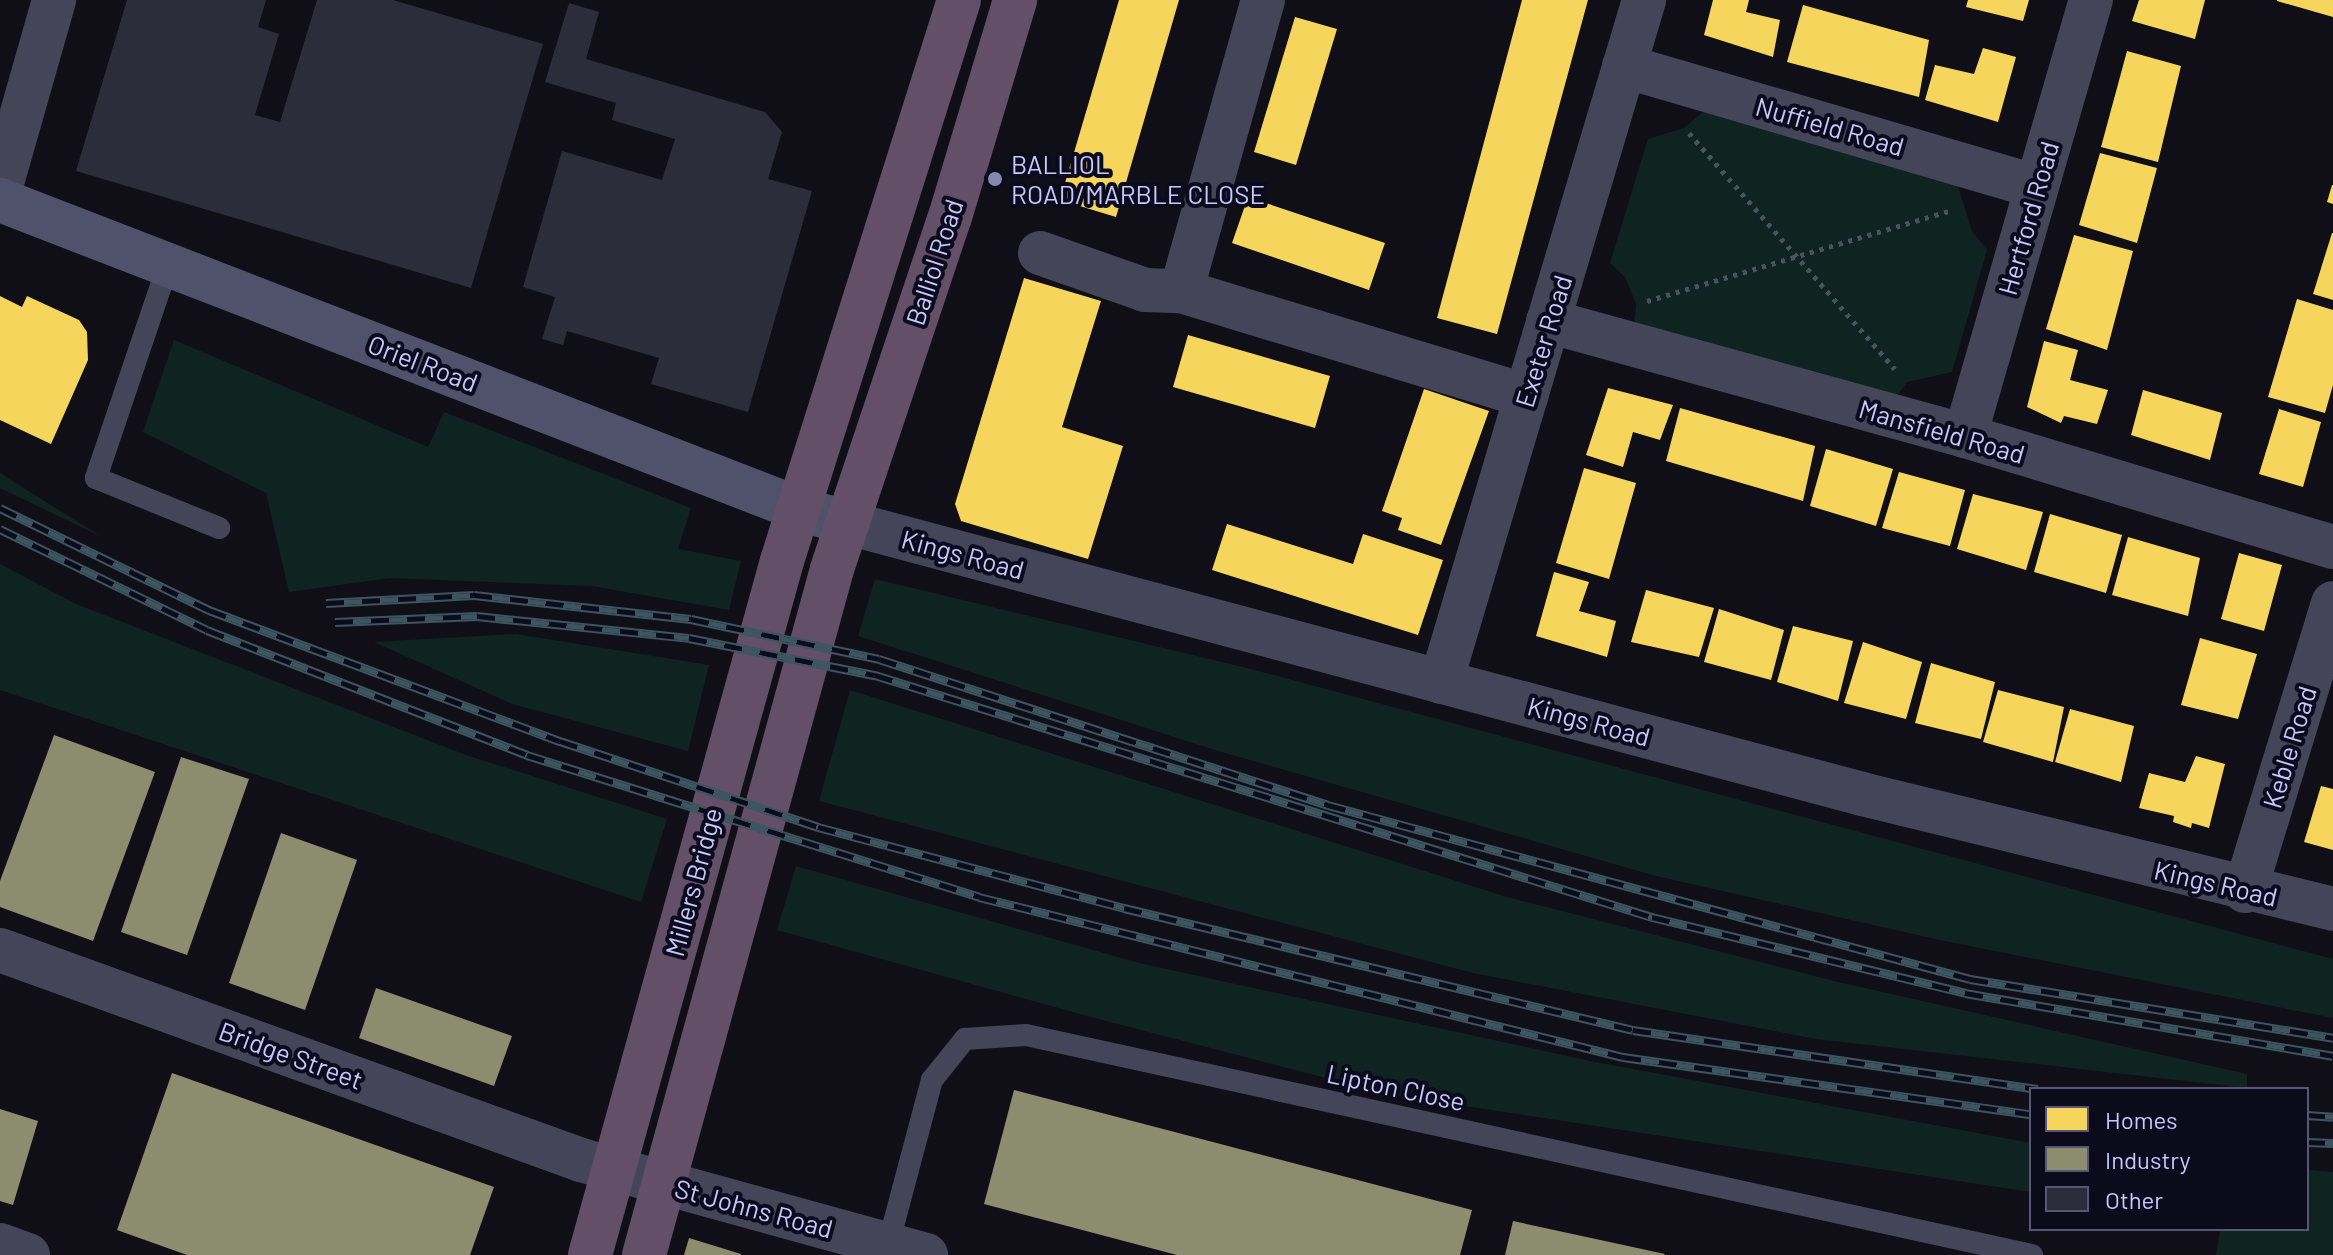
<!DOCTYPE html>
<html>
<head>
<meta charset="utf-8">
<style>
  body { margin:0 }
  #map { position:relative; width:2333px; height:1255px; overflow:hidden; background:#100f18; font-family:Barlow,sans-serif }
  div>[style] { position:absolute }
  .green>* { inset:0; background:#0f2321 }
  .homes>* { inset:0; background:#f6d55c }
  .industry>* { inset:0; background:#8c8c6e }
  .building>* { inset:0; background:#2d2c3b }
  .path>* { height:5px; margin-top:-2.5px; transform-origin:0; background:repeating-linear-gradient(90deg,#45545e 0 4px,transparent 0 10px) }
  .lane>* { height:22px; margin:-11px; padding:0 11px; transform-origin:11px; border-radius:11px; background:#444559 }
  .street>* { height:44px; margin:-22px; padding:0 22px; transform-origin:22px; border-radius:22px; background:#444559 }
  .secondary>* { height:44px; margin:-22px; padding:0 22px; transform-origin:22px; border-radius:22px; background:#50526c }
  .highway>* { height:44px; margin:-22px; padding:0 22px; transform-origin:22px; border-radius:22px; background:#634f68 }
  .rail>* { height:9px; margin-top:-4.5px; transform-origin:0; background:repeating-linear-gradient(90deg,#0c0b1c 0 18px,#3d5560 0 36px); box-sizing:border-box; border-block:2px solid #3d5560 }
  .dots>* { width:22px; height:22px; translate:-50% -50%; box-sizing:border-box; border:4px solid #0c0b1c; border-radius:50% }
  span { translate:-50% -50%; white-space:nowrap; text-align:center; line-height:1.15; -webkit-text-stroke:8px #0c0b1c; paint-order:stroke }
  .street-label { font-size:26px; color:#c8c7fe }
  .poi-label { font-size:26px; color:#c8c7fe }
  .left { translate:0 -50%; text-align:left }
  .legend { position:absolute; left:2029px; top:1087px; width:280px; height:144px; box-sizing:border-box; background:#0c0b1c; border:2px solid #575676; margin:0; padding:10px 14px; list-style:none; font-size:24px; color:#c8c7fe }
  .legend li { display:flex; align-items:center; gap:16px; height:40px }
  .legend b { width:40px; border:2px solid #575676 }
</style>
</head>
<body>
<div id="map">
  <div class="green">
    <div style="clip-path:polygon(1705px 110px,1957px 183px,1972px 231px,1987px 250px,1952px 372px,1907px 382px,1893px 401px,1634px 327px,1636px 304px,1625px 277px,1610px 263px,1648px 139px,1684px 128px)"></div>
    <div style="clip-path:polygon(174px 340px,428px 447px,444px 412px,691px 508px,678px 549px,741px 561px,729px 610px,592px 586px,390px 578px,289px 592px,266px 493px,143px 432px)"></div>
    <div style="clip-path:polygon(0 473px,102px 537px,0 488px)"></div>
    <div style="clip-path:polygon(0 564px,76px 604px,466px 755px,667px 819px,641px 902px,0 690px)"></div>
    <div style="clip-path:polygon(875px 579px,1251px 669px,2333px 959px,2333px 1018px,1940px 940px,1656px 876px,1215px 750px,858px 636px)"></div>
    <div style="clip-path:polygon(516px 634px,709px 665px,688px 751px,512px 704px,374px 642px)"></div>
    <div style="clip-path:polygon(850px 690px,1507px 897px,1838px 982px,2247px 1074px,2247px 1088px,1816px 1039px,1473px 973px,819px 801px)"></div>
    <div style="clip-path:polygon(796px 866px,1139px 963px,1595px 1062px,2031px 1143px,2031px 1192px,1392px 1095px,1091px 1017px,777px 930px)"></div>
    <div style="clip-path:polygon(2307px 1170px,2333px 1172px,2333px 1255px,2216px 1255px,2220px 1229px,2307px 1229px)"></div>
  </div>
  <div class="homes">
    <div style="clip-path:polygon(1119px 0,1179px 0,1116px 217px,1060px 200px)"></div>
    <div style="clip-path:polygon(1522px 0,1588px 0,1497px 334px,1437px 318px)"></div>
    <div style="clip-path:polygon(1713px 0,1749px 0,1746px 12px,1780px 20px,1773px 57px,1704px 35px)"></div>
    <div style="clip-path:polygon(1968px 0,2029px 0,2023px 21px,1966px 7px)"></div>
    <div style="clip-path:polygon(2139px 0,2205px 0,2195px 39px,2132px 21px)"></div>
    <div style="clip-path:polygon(2277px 0,2333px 0,2333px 17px,2277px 1px)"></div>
    <div style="clip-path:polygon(1803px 5px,1929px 40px,1919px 97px,1787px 62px)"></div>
    <div style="clip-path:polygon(1295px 17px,1337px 29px,1296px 165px,1254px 152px)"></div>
    <div style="clip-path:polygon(1983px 48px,2016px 57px,1998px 122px,1925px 100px,1935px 65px,1974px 74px)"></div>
    <div style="clip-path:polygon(2127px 51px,2181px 66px,2158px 162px,2101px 147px)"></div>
    <div style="clip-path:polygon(2100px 153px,2157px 168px,2137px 243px,2079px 225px)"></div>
    <div style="clip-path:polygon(2332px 185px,2333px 185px,2333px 204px,2327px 202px)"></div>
    <div style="clip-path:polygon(1248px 197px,1385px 243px,1369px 290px,1232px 243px)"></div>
    <div style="clip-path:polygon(2332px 233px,2333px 233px,2333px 300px,2313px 294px)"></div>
    <div style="clip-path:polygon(2074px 235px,2133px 251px,2107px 350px,2046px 329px)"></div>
    <div style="clip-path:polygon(1024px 278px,1101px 301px,1062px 427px,1123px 446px,1088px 559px,961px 521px,955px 504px)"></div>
    <div style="clip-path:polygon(0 296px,22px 307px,27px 296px,79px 320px,87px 332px,88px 360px,51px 444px,0 420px)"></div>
    <div style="clip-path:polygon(2297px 299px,2333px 310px,2333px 385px,2325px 413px,2268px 397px)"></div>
    <div style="clip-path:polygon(1188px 335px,1330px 376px,1315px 428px,1173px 387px)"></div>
    <div style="clip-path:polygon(2044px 341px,2078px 350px,2070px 380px,2108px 390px,2097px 424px,2064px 416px,2061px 423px,2027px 407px)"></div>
    <div style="clip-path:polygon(1608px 388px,1673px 405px,1660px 440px,1633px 432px,1623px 467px,1586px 455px)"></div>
    <div style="clip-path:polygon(1424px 389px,1489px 411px,1441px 545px,1398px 530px,1402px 518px,1382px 511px)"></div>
    <div style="clip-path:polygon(2143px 390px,2222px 413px,2210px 460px,2131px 435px)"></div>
    <div style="clip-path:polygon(1680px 408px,1815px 446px,1803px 501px,1666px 461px)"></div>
    <div style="clip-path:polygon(2279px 409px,2321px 422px,2303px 487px,2259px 474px)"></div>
    <div style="clip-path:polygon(1826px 449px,1893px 469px,1876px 526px,1810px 506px)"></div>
    <div style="clip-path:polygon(1584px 468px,1636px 483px,1609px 579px,1556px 563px)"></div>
    <div style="clip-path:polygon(1899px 472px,1965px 490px,1950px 546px,1882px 528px)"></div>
    <div style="clip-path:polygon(1973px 494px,2043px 512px,2026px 570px,1957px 549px)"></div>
    <div style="clip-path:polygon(2050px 514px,2122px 535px,2106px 593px,2034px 572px)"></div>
    <div style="clip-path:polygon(1227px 524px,1353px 564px,1363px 534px,1443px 560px,1418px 635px,1212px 570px)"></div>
    <div style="clip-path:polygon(2128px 537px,2200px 558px,2188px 616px,2112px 595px)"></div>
    <div style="clip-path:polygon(2239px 553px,2282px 565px,2264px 631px,2221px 619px)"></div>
    <div style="clip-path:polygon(1554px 572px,1589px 582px,1579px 611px,1616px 621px,1607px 657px,1536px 636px)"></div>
    <div style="clip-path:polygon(1646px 590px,1714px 608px,1699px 657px,1631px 642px)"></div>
    <div style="clip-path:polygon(1719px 609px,1784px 630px,1771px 680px,1704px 662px)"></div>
    <div style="clip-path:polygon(1793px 626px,1853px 641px,1838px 701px,1777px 682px)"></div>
    <div style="clip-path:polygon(2200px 638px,2257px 654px,2238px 719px,2181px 705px)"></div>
    <div style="clip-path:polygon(1863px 642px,1922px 662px,1906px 719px,1844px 703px)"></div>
    <div style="clip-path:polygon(1931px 663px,1995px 682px,1981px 739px,1915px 723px)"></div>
    <div style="clip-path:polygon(1998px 690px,2064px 707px,2053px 762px,1983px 742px)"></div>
    <div style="clip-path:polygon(2070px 709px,2134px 726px,2121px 782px,2055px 762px)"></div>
    <div style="clip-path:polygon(2196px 756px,2225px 764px,2209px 828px,2192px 823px,2191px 828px,2173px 822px,2174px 816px,2139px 808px,2149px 773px,2185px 782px)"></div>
    <div style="clip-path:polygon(2321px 786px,2333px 789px,2333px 850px,2304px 842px)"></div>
  </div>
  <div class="industry">
    <div style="clip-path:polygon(54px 735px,155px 772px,93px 941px,0 907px,0 881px)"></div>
    <div style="clip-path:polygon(181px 757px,249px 779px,187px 955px,121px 932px)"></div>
    <div style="clip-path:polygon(281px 833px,357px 860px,305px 1010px,229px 983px)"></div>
    <div style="clip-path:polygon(376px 988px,512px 1036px,494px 1086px,359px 1038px)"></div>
    <div style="clip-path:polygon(172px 1073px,494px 1187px,470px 1255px,187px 1255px,117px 1230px)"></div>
    <div style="clip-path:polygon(1014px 1090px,1472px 1210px,1460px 1255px,1177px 1255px,984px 1204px)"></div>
    <div style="clip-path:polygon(0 1109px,38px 1121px,13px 1205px,0 1201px)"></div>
    <div style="clip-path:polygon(1513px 1221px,1665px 1254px,1664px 1255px,1505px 1255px)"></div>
    <div style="clip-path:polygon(689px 1238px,741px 1254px,741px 1255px,684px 1255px)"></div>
  </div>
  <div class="building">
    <div style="clip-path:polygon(127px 0,266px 0,258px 27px,279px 34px,255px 115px,280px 122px,317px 0,393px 0,543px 44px,471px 288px,76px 171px)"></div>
    <div style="clip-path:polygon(569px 3px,599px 12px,586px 59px,765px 112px,782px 132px,768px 179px,812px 191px,748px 412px,651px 384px,659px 358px,567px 331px,563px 345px,542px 339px,555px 297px,523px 287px,562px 151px,662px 180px,675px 139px,612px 120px,616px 103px,545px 82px)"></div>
  </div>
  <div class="path">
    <div style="left:1689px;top:133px;width:313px;rotate:48.9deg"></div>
    <div style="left:1647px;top:301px;width:318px;rotate:-16.6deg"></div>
  </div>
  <div class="lane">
    <div style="left:168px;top:265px;width:225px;rotate:108.7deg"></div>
    <div style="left:96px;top:478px;width:133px;rotate:22.1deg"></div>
    <div style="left:888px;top:1245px;width:171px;rotate:-75.1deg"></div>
    <div style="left:932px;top:1080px;width:53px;rotate:-51.2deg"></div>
    <div style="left:965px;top:1039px;width:61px;rotate:-3.8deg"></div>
    <div style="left:1026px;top:1035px;width:1030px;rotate:12.34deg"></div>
  </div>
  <div class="street">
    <div style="left:1263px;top:0;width:302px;rotate:105.7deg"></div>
    <div style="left:1181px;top:291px;width:361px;rotate:16.9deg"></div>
    <div style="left:1624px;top:66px;width:430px;rotate:16.3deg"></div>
    <div style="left:0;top:190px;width:198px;rotate:-74.1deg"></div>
    <div style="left:1040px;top:253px;width:111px;rotate:19.4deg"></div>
    <div style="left:1145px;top:290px;width:36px;rotate:2deg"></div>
    <div style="left:1548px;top:321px;width:433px;rotate:15.4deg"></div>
    <div style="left:1965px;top:436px;width:384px;rotate:16.8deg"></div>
    <div style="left:1965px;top:436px;width:454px;rotate:-73.9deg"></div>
    <div style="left:848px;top:523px;width:1050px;rotate:14.96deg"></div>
    <div style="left:1862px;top:794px;width:485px;rotate:13.7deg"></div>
    <div style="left:1441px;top:682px;width:712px;rotate:-73.42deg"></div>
    <div style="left:2245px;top:891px;width:301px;rotate:-73deg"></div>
    <div style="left:0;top:950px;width:618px;rotate:19.87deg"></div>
    <div style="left:581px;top:1160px;width:358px;rotate:15.4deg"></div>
    <div style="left:0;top:1245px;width:30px;rotate:20deg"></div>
  </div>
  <div class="secondary">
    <div style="left:0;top:200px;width:857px;rotate:21.14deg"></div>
    <div style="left:799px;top:509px;width:51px;rotate:15.9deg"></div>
  </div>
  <div class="highway">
    <div style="left:590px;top:1255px;width:720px;rotate:-74.54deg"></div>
    <div style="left:782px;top:561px;width:588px;rotate:-72.49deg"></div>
    <div style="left:644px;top:1255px;width:711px;rotate:-74.67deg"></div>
    <div style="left:832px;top:569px;width:371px;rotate:-71.5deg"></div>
    <div style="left:950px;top:217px;width:227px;rotate:-73.3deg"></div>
  </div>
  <div class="rail">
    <div style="left:0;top:508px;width:233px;rotate:26deg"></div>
    <div style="left:209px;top:610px;width:375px;rotate:20.5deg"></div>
    <div style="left:560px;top:741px;width:272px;rotate:18.4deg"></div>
    <div style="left:818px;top:827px;width:317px;rotate:14.8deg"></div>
    <div style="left:1124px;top:908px;width:523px;rotate:13.48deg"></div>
    <div style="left:1633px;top:1030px;width:409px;rotate:8.3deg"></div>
    <div style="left:0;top:529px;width:230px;rotate:26deg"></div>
    <div style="left:207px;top:630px;width:344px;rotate:21.3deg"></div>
    <div style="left:527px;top:755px;width:474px;rotate:17.4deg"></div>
    <div style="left:979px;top:897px;width:664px;rotate:13.95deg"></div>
    <div style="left:1623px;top:1057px;width:412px;rotate:8deg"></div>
    <div style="left:326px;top:603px;width:148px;rotate:-3.1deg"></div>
    <div style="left:474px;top:595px;width:218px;rotate:6.3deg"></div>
    <div style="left:691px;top:619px;width:192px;rotate:12deg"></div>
    <div style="left:879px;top:659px;width:472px;rotate:18deg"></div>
    <div style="left:1328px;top:805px;width:665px;rotate:15.16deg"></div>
    <div style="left:1970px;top:979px;width:368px;rotate:9.2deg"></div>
    <div style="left:335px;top:622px;width:142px;rotate:-2.4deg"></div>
    <div style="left:477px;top:616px;width:213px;rotate:5.9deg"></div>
    <div style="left:689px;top:638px;width:190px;rotate:11.3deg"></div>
    <div style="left:875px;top:675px;width:814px;rotate:17.3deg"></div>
    <div style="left:1652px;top:917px;width:322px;rotate:13.6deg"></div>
    <div style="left:1965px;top:993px;width:373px;rotate:9.7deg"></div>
    <div style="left:2307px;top:1115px;width:26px;rotate:4deg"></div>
    <div style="left:2307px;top:1142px;width:26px;rotate:2deg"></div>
  </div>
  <div class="dots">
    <div style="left:995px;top:179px;background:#8887ae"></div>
  </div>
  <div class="street-label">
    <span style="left:1830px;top:126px;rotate:16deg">Nuffield Road</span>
    <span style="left:2028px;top:218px;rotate:-74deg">Hertford Road</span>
    <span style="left:934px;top:262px;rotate:-72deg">Balliol Road</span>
    <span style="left:1543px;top:341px;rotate:-73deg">Exeter Road</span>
    <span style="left:423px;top:363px;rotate:21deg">Oriel Road</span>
    <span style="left:1942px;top:431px;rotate:16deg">Mansfield Road</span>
    <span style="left:963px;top:554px;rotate:15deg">Kings Road</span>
    <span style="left:1589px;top:721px;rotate:15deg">Kings Road</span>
    <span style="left:2289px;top:747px;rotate:-73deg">Keble Road</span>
    <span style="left:693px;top:882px;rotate:-75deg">Millers Bridge</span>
    <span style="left:2216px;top:883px;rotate:13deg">Kings Road</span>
    <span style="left:291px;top:1055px;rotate:20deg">Bridge Street</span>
    <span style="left:1396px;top:1087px;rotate:12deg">Lipton Close</span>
    <span style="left:754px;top:1208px;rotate:15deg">St Johns Road</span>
  </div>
  <div class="poi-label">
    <span class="left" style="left:1011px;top:179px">BALLIOL<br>ROAD/MARBLE CLOSE</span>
  </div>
  <ul class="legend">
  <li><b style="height:22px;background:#f6d55c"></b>Homes</li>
  <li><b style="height:22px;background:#8c8c6e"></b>Industry</li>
  <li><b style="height:22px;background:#2d2c3b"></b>Other</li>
  </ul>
</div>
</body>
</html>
